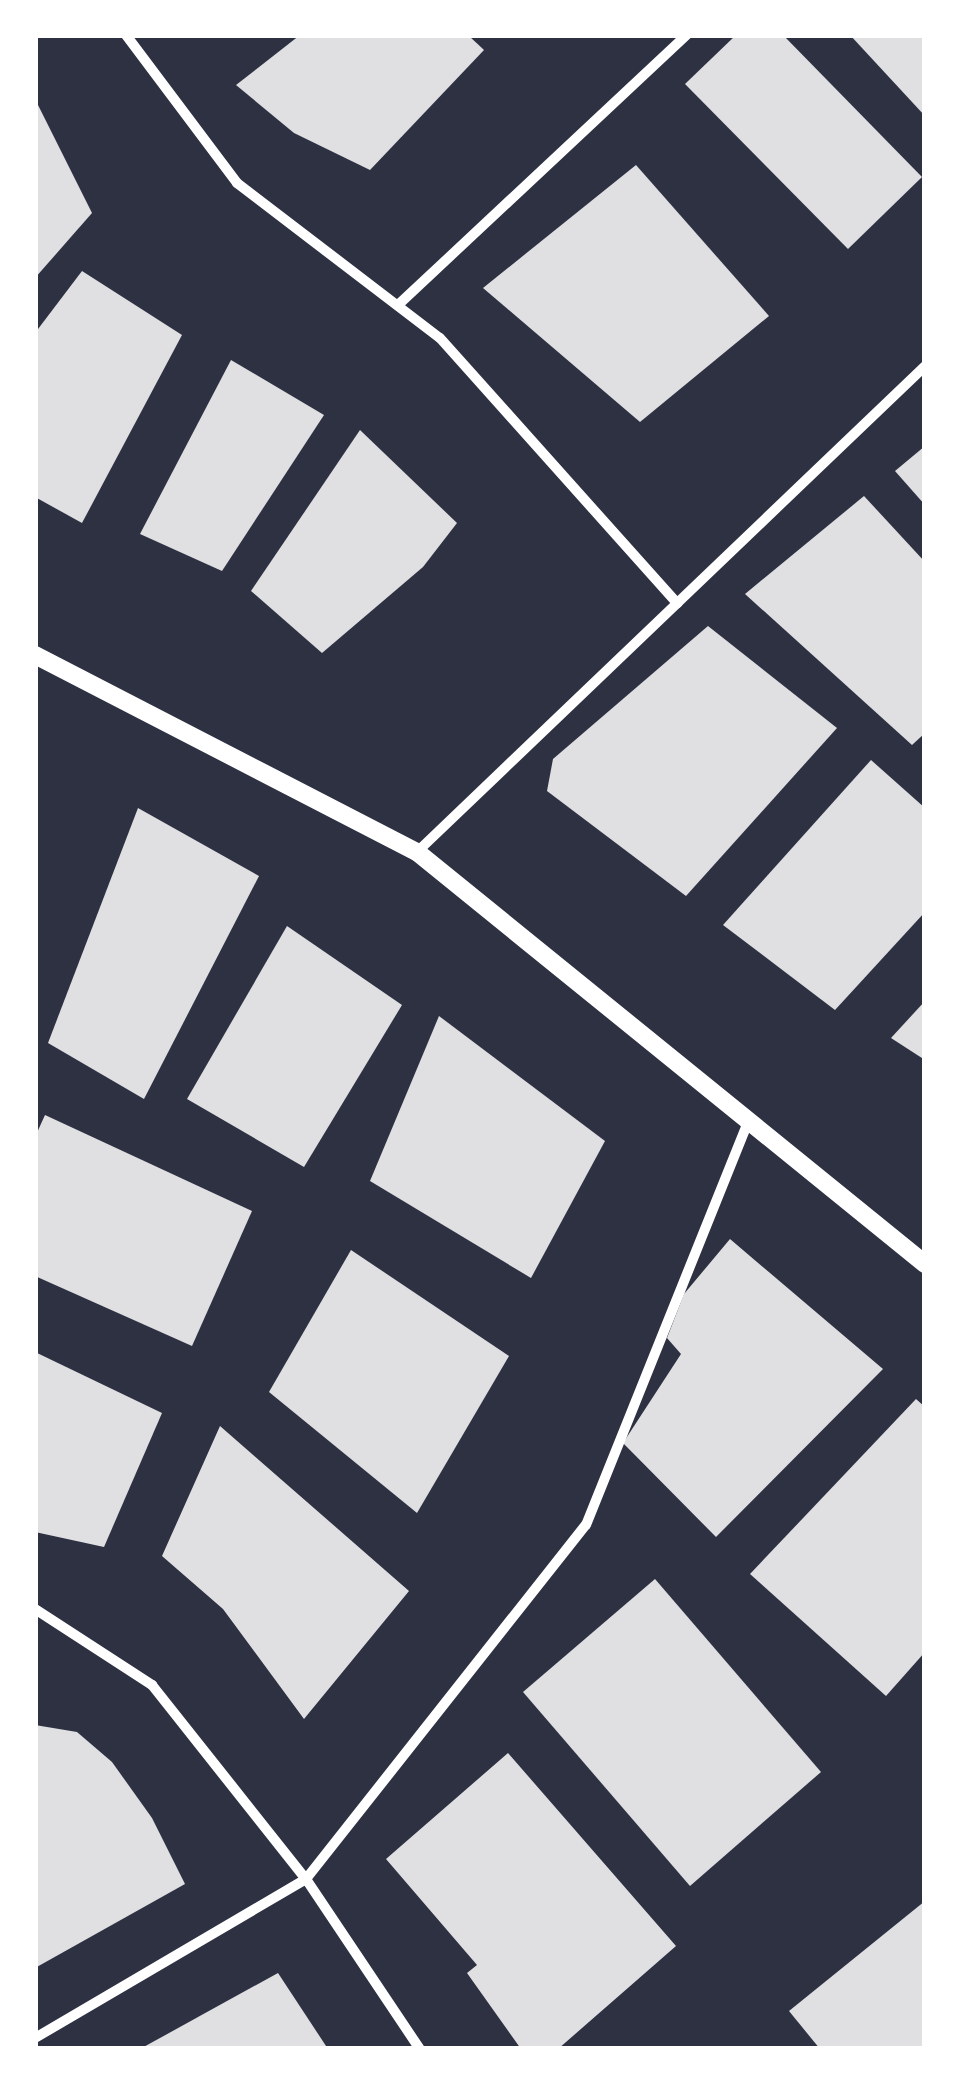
<!DOCTYPE html>
<html>
<head>
<meta charset="utf-8">
<style>
  body { margin:0 }
  #map { position:relative; width:960px; height:2084px; overflow:hidden; background:#2d3142; font-family:"Space Grotesk",sans-serif }
  div>[style] { position:absolute }
  .building>* { inset:0; background:#e0e0e3 }
  .minor>* { height:10px; margin:-5px; padding:0 5px; transform-origin:5px; border-radius:5px; background:#fff }
  .tertiary>* { height:18px; margin:-9px; padding:0 9px; transform-origin:9px; border-radius:9px; background:#fff }
  span { translate:-50% -50%; white-space:nowrap; text-align:center; line-height:1.15; -webkit-text-stroke:9px #fff; paint-order:stroke }
  .frame { position:absolute; inset:0; border:38px solid #fff; pointer-events:none }
</style>
</head>
<body>
<div id="map">
  <div class="building">
    <div style="clip-path:polygon(300px 35px,468px 35px,484px 50px,370px 170px,294px 133px,236px 85px)"></div>
    <div style="clip-path:polygon(736px 35px,783px 35px,922px 177px,848px 249px,685px 84px)"></div>
    <div style="clip-path:polygon(850px 35px,925px 35px,925px 116px)"></div>
    <div style="clip-path:polygon(35px 99px,92px 213px,35px 278px)"></div>
    <div style="clip-path:polygon(636px 165px,769px 316px,640px 422px,483px 288px)"></div>
    <div style="clip-path:polygon(82px 271px,182px 335px,82px 523px,35px 497px,35px 333px)"></div>
    <div style="clip-path:polygon(231px 360px,324px 415px,222px 571px,140px 534px)"></div>
    <div style="clip-path:polygon(360px 430px,457px 523px,423px 567px,322px 653px,251px 591px)"></div>
    <div style="clip-path:polygon(925px 446px,925px 505px,895px 471px)"></div>
    <div style="clip-path:polygon(864px 496px,925px 562px,925px 733px,912px 745px,745px 594px)"></div>
    <div style="clip-path:polygon(708px 626px,837px 728px,686px 896px,547px 791px,553px 759px)"></div>
    <div style="clip-path:polygon(871px 760px,925px 808px,925px 912px,835px 1010px,723px 925px)"></div>
    <div style="clip-path:polygon(138px 808px,259px 876px,144px 1099px,48px 1043px)"></div>
    <div style="clip-path:polygon(287px 926px,402px 1005px,304px 1167px,187px 1099px)"></div>
    <div style="clip-path:polygon(925px 1001px,925px 1060px,891px 1038px)"></div>
    <div style="clip-path:polygon(439px 1016px,605px 1141px,531px 1278px,370px 1181px)"></div>
    <div style="clip-path:polygon(45px 1115px,252px 1211px,192px 1346px,35px 1276px,35px 1137px)"></div>
    <div style="clip-path:polygon(730px 1239px,883px 1369px,716px 1537px,623px 1443px,681px 1354px,667px 1338px,684px 1294px)"></div>
    <div style="clip-path:polygon(351px 1250px,509px 1356px,417px 1513px,269px 1392px)"></div>
    <div style="clip-path:polygon(35px 1352px,162px 1413px,104px 1547px,35px 1532px)"></div>
    <div style="clip-path:polygon(916px 1399px,925px 1407px,925px 1652px,886px 1696px,750px 1574px)"></div>
    <div style="clip-path:polygon(220px 1426px,409px 1591px,304px 1719px,223px 1609px,162px 1556px)"></div>
    <div style="clip-path:polygon(655px 1579px,821px 1772px,690px 1886px,523px 1692px)"></div>
    <div style="clip-path:polygon(35px 1725px,77px 1732px,112px 1762px,152px 1818px,185px 1884px,35px 1968px)"></div>
    <div style="clip-path:polygon(508px 1753px,676px 1946px,558px 2049px,521px 2049px,467px 1973px,477px 1965px,386px 1859px)"></div>
    <div style="clip-path:polygon(925px 1901px,925px 2049px,820px 2049px,789px 2011px)"></div>
    <div style="clip-path:polygon(278px 1973px,328px 2049px,140px 2049px)"></div>
  </div>
  <div class="minor">
    <div style="left:126px;top:35px;width:185px;rotate:53.1deg"></div>
    <div style="left:237px;top:183px;width:255px;rotate:37.4deg"></div>
    <div style="left:440px;top:338px;width:356px;rotate:48.2deg"></div>
    <div style="left:398px;top:305px;width:396px;rotate:-43.1deg"></div>
    <div style="left:417px;top:852px;width:703px;rotate:-43.73deg"></div>
    <div style="left:35px;top:1609px;width:140px;rotate:33deg"></div>
    <div style="left:152px;top:1685px;width:248px;rotate:51.6deg"></div>
    <div style="left:306px;top:1879px;width:205px;rotate:56.2deg"></div>
    <div style="left:35px;top:2038px;width:314px;rotate:-30.4deg"></div>
    <div style="left:306px;top:1879px;width:451px;rotate:-51.7deg"></div>
    <div style="left:586px;top:1525px;width:437px;rotate:-68.1deg"></div>
  </div>
  <div class="tertiary">
    <div style="left:35px;top:655px;width:430px;rotate:27.3deg"></div>
    <div style="left:417px;top:852px;width:654px;rotate:39.04deg"></div>
  </div>
  <div class="frame"></div>
</div>
</body>
</html>
